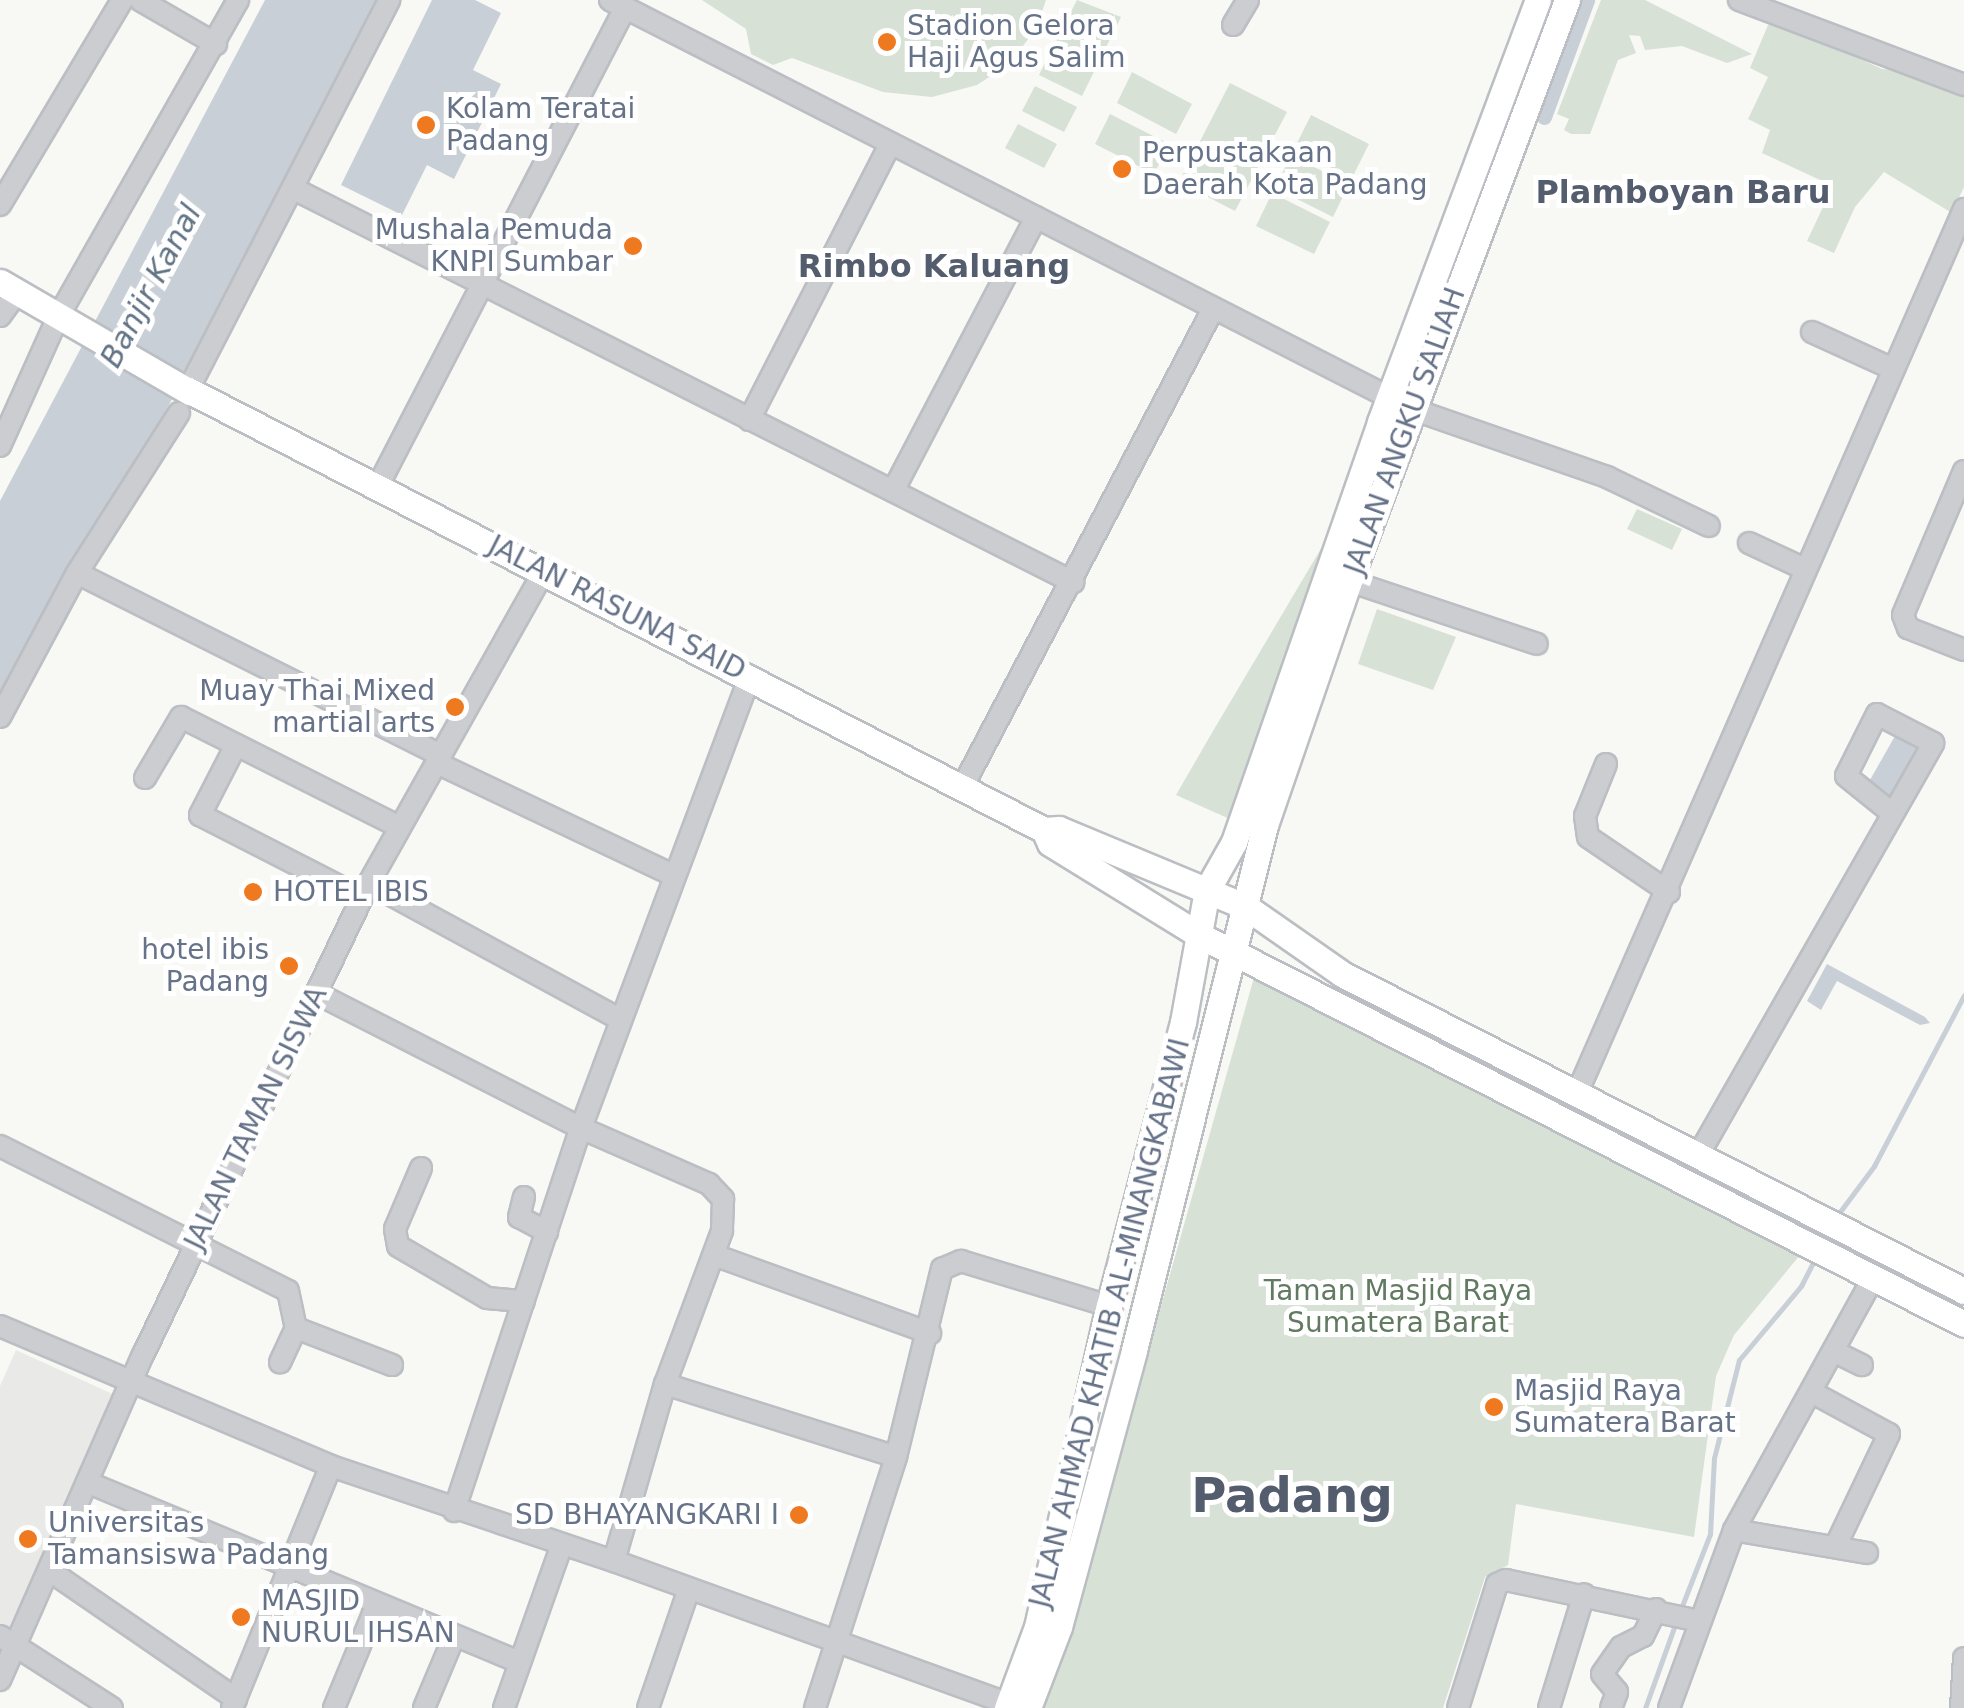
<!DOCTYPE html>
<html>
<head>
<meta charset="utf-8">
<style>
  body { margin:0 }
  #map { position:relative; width:1964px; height:1708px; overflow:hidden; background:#f8f8f5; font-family:"DejaVu Sans",sans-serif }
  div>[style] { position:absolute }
  .built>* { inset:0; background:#e9e9e8 }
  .green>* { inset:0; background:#d8e1d6 }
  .water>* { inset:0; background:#c8cfd6 }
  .stream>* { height:5px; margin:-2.5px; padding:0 2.5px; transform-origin:2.5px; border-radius:2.5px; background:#c8cfd6 }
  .canal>* { height:15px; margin:-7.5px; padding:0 7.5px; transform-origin:7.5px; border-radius:7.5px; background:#c8cfd6 }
  .roads { filter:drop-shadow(2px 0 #bbbec2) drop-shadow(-2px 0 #bbbec2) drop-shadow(0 2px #bbbec2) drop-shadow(0 -2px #bbbec2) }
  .minor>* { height:20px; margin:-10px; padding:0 10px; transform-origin:10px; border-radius:10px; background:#cbcdd1 }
  .major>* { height:25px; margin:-12.5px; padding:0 12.5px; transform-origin:12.5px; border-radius:12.5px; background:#fff }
  .dots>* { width:28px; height:28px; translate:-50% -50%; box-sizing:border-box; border:5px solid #fff; border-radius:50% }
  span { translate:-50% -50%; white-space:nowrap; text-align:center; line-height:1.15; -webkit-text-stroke:10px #fff; paint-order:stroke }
  .poi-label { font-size:28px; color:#657288 }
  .left { translate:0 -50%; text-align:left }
  .right { translate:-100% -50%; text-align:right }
  .street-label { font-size:28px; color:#657288 }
  .park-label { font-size:28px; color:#617a61 }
  .water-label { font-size:30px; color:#617384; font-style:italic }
  .quarter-label { font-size:32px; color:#545d6d; font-weight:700 }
  .town-label { font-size:48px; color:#545d6d; font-weight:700 }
</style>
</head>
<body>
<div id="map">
  <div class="built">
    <div style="clip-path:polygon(16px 1350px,117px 1396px,10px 1639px,0 1635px,0 1386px)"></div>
  </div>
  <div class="green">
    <div style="clip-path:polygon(702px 0,1046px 0,1036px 29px,1009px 64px,977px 85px,932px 97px,883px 92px,792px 58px,773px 65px,751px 54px,746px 29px)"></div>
    <div style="clip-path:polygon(1077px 0,1121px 17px,1082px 96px,1039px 75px)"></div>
    <div style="clip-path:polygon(1601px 0,1645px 0,1752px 54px,1727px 63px,1682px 46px,1645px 50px,1640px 36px,1629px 35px,1636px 53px,1618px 60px,1590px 134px,1571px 134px,1564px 130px,1569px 119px,1557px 114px)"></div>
    <div style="clip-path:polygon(1784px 24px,1882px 69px,1922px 72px,1964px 88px,1964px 187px,1952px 213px,1884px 172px,1855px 207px,1834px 253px,1807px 241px,1833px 186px,1762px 153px,1770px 130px,1748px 119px,1768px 77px,1750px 68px,1768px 25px)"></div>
    <div style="clip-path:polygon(1132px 72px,1192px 104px,1176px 134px,1117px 103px)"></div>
    <div style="clip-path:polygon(1230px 83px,1287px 112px,1235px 211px,1179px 182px)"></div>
    <div style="clip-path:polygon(1035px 86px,1077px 107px,1064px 132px,1022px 111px)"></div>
    <div style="clip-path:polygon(1110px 114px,1169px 144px,1154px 174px,1095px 144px)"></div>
    <div style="clip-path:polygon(1311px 115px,1369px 144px,1352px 178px,1294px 149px)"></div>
    <div style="clip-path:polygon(1018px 124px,1057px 144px,1044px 168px,1005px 148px)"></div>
    <div style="clip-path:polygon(1291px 156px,1349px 184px,1333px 217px,1275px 188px)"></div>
    <div style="clip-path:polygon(1272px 193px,1330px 222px,1314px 254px,1256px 226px)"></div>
    <div style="clip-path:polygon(1637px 509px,1682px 529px,1672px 550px,1627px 529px)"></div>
    <div style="clip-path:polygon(1335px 525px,1232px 820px,1176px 795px,1213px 731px)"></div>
    <div style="clip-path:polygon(1377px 609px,1456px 637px,1433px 690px,1358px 664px)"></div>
    <div style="clip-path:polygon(1255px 974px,1800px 1255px,1734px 1335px,1716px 1376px,1694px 1537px,1516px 1504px,1508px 1565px,1485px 1577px,1443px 1708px,1041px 1708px,1067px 1638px)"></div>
  </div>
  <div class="water">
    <div style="clip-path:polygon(265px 0,376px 0,154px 434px,0 692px,0 501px)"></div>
    <div style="clip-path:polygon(432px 0,475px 0,501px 13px,473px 70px,501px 84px,454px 179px,427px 165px,402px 215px,341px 185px)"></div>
    <div style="clip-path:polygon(1895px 736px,1925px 754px,1897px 804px,1866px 787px)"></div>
    <div style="clip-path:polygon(1827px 964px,1925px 1017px,1930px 1023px,1920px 1025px,1837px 981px,1821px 1010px,1807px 1001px)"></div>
  </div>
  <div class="stream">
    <div style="left:1836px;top:1217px;width:64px;rotate:-53.3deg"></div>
    <div style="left:1874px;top:1166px;width:193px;rotate:-62.2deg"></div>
    <div style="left:1680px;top:1611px;width:83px;rotate:-68.7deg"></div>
    <div style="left:1710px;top:1534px;width:76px;rotate:-87deg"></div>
    <div style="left:1714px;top:1458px;width:101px;rotate:-75.7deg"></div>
    <div style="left:1739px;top:1360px;width:97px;rotate:-50deg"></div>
    <div style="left:1801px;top:1286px;width:31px;rotate:-63deg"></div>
    <div style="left:1645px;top:1708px;width:91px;rotate:-70.2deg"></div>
  </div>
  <div class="canal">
    <div style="left:1544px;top:117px;width:125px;rotate:-69.8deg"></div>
  </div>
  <div class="roads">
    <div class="minor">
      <div style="left:140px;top:0;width:88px;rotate:30.1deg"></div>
      <div style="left:610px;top:0;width:900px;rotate:27.02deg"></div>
      <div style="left:1412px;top:409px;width:207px;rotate:19.2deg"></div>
      <div style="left:1607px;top:477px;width:113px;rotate:25.7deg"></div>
      <div style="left:1739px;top:0;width:241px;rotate:20.7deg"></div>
      <div style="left:1233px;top:25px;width:29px;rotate:-59deg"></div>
      <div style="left:294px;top:189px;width:873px;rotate:26.77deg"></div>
      <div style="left:0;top:205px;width:239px;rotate:-59.2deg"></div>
      <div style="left:0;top:316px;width:19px;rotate:-54deg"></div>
      <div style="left:1812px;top:332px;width:87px;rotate:24.5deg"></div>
      <div style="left:188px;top:390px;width:439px;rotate:-62.7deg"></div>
      <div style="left:749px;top:420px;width:308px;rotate:-62.9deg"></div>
      <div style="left:0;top:446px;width:141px;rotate:-65.8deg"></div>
      <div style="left:58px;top:317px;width:365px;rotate:-60.4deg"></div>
      <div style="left:1964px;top:471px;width:156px;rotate:113deg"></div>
      <div style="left:1903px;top:615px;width:14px;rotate:69deg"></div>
      <div style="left:1908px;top:628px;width:60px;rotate:21.4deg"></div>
      <div style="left:379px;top:484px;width:534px;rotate:-62.67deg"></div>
      <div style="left:893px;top:491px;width:309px;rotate:-62.4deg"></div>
      <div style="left:1749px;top:543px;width:62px;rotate:24.9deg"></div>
      <div style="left:77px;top:573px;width:407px;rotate:26.6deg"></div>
      <div style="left:1349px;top:581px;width:198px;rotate:18.5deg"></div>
      <div style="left:0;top:717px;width:163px;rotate:-61.9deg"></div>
      <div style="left:77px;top:573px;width:190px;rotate:-57.5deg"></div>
      <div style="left:236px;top:745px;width:79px;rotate:117.2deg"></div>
      <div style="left:200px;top:815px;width:182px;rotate:27.1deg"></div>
      <div style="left:437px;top:763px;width:261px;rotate:25.4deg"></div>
      <div style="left:1606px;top:764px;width:56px;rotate:112deg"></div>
      <div style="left:1585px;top:816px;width:21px;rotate:82deg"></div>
      <div style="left:1588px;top:837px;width:98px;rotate:34.2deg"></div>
      <div style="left:145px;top:778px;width:71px;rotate:-59.5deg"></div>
      <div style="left:181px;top:717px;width:245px;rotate:26.7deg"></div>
      <div style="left:963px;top:786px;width:539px;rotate:-62.34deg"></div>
      <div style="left:369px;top:883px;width:285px;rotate:28.5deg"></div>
      <div style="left:316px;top:993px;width:297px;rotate:27deg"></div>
      <div style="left:581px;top:1128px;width:140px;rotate:23.6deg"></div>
      <div style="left:709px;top:1184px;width:21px;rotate:47deg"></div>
      <div style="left:723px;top:1199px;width:32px;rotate:92deg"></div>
      <div style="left:722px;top:1231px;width:163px;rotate:110.4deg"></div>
      <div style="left:665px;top:1384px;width:184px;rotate:106.1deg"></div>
      <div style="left:614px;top:1561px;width:420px;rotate:19.9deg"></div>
      <div style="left:1578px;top:1091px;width:963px;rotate:-66.36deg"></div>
      <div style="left:0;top:1146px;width:322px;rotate:26.7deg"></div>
      <div style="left:288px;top:1291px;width:38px;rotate:78deg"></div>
      <div style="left:296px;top:1328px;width:38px;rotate:115deg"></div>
      <div style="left:1699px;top:1154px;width:473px;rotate:-60.3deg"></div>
      <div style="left:1933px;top:743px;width:63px;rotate:-152.6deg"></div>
      <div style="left:1877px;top:714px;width:69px;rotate:116.6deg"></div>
      <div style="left:1846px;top:776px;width:59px;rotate:38.8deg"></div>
      <div style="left:421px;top:1168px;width:66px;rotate:113.1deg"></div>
      <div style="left:395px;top:1229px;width:17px;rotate:80deg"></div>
      <div style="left:398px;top:1246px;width:103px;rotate:30.3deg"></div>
      <div style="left:487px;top:1298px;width:37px;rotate:5deg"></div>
      <div style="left:524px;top:1197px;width:21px;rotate:104deg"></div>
      <div style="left:519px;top:1217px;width:32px;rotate:28deg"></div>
      <div style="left:714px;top:1255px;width:230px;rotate:19.9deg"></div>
      <div style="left:0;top:1326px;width:359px;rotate:22.9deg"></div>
      <div style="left:331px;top:1466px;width:299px;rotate:18.6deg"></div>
      <div style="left:296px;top:1328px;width:103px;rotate:21.1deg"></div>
      <div style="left:1835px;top:1352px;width:30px;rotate:26deg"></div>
      <div style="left:665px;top:1384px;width:242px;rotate:17.5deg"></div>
      <div style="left:1815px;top:1394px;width:84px;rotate:28.4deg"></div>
      <div style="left:1889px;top:1434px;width:125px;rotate:115.5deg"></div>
      <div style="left:89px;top:1483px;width:464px;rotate:22.6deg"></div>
      <div style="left:454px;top:1511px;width:404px;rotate:-71.7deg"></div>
      <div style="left:581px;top:1128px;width:482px;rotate:-69.5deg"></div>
      <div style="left:1734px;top:1530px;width:135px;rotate:9.8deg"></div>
      <div style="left:50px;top:1571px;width:226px;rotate:34.5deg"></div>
      <div style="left:0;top:1636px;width:133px;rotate:32.7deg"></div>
      <div style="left:0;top:1680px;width:355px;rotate:-66.3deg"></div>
      <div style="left:143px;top:1355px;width:523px;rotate:-64.41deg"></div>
      <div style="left:369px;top:883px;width:358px;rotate:-60.7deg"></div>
      <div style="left:232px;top:1708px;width:261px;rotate:-67.8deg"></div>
      <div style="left:334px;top:1708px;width:113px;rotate:-67.5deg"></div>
      <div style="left:424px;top:1708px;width:75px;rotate:-67.2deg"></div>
      <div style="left:504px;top:1708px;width:174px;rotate:-70.5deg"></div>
      <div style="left:648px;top:1708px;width:126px;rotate:-71deg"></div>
      <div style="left:815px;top:1708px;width:264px;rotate:-72.1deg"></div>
      <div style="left:896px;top:1457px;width:194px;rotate:-76.3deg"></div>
      <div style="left:942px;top:1269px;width:21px;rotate:-23deg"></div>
      <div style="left:961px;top:1261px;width:155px;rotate:16.9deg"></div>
      <div style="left:1458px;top:1708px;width:130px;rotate:-72.5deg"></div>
      <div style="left:1497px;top:1584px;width:10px;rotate:-24deg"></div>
      <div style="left:1506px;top:1580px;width:197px;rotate:12deg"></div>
      <div style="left:1549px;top:1708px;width:119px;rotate:-72.9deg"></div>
      <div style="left:1611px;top:1708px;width:17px;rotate:-69deg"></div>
      <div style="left:1617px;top:1692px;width:23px;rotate:-130deg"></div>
      <div style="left:1602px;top:1674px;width:33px;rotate:-55deg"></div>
      <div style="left:1621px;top:1647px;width:25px;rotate:-27deg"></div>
      <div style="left:1643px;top:1636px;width:30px;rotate:-64deg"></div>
      <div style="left:1669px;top:1708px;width:189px;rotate:-69.9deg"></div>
      <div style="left:1734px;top:1530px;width:290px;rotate:-61.1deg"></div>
      <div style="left:1961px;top:1708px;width:50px;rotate:-86.6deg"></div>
    </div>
    <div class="major">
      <div style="left:0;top:282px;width:220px;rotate:30.1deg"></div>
      <div style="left:188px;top:390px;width:962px;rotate:27.2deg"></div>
      <div style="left:1044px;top:830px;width:14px;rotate:65deg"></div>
      <div style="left:1050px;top:843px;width:175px;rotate:31.7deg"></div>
      <div style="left:1199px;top:935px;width:858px;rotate:26.95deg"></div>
      <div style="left:1044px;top:830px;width:15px;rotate:-4deg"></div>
      <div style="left:1059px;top:829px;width:203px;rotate:22.6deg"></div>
      <div style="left:1246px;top:907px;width:117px;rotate:34.9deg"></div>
      <div style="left:1342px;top:974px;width:698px;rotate:27.01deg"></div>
      <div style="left:1007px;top:1708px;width:86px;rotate:-69.7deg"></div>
      <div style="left:1037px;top:1627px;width:329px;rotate:-77.4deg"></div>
      <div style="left:1109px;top:1306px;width:293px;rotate:-75.4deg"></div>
      <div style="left:1183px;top:1022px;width:134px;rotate:-79.7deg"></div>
      <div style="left:1207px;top:890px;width:55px;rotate:-60.6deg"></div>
      <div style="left:1234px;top:842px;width:445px;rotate:-70.8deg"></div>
      <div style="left:1380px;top:422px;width:451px;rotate:-69.5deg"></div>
      <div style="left:1028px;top:1708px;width:87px;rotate:-69.1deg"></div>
      <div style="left:1059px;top:1627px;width:287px;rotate:-74.8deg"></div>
      <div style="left:1134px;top:1350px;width:541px;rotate:-75.99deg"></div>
      <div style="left:1265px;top:825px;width:258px;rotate:-71deg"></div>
      <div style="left:1349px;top:581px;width:621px;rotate:-69.43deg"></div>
    </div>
  </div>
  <div class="dots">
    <div style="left:887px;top:42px;background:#ef791f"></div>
    <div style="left:426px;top:125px;background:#ef791f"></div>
    <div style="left:1122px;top:169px;background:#ef791f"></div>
    <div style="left:633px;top:246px;background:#ef791f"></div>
    <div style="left:455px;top:707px;background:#ef791f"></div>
    <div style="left:253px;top:892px;background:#ef791f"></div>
    <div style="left:289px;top:966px;background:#ef791f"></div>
    <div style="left:1494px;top:1407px;background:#ef791f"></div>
    <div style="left:799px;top:1515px;background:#ef791f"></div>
    <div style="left:28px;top:1539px;background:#ef791f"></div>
    <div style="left:241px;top:1617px;background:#ef791f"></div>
  </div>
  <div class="poi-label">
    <span class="left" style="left:907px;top:42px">Stadion Gelora<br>Haji Agus Salim</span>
    <span class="left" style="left:446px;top:125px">Kolam Teratai<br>Padang</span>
    <span class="left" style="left:1142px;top:169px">Perpustakaan<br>Daerah Kota Padang</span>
    <span class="right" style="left:613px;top:246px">Mushala Pemuda<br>KNPI Sumbar</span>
    <span class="right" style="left:435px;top:707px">Muay Thai Mixed<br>martial arts</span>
    <span class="left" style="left:273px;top:892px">HOTEL IBIS</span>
    <span class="right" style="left:269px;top:966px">hotel ibis<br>Padang</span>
    <span class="left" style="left:1514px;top:1407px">Masjid Raya<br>Sumatera Barat</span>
    <span class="right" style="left:779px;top:1515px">SD BHAYANGKARI I</span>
    <span class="left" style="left:48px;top:1539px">Universitas<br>Tamansiswa Padang</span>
    <span class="left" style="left:261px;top:1617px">MASJID<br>NURUL IHSAN</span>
  </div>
  <div class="street-label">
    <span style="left:1405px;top:431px;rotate:-70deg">JALAN ANGKU SALIAH</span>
    <span style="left:617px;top:608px;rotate:27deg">JALAN RASUNA SAID</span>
    <span style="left:256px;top:1118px;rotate:-64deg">JALAN TAMAN SISWA</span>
    <span style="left:1110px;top:1323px;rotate:-76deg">JALAN AHMAD KHATIB AL-MINANGKABAWI</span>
  </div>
  <div class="park-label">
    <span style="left:1398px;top:1307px">Taman Masjid Raya<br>Sumatera Barat</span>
  </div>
  <div class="water-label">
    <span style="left:151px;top:286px;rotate:-62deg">Banjir Kanal</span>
  </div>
  <div class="quarter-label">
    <span style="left:1683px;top:192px">Plamboyan Baru</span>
    <span style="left:934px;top:266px">Rimbo Kaluang</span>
  </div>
  <div class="town-label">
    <span style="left:1292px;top:1496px">Padang</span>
  </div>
</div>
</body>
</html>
